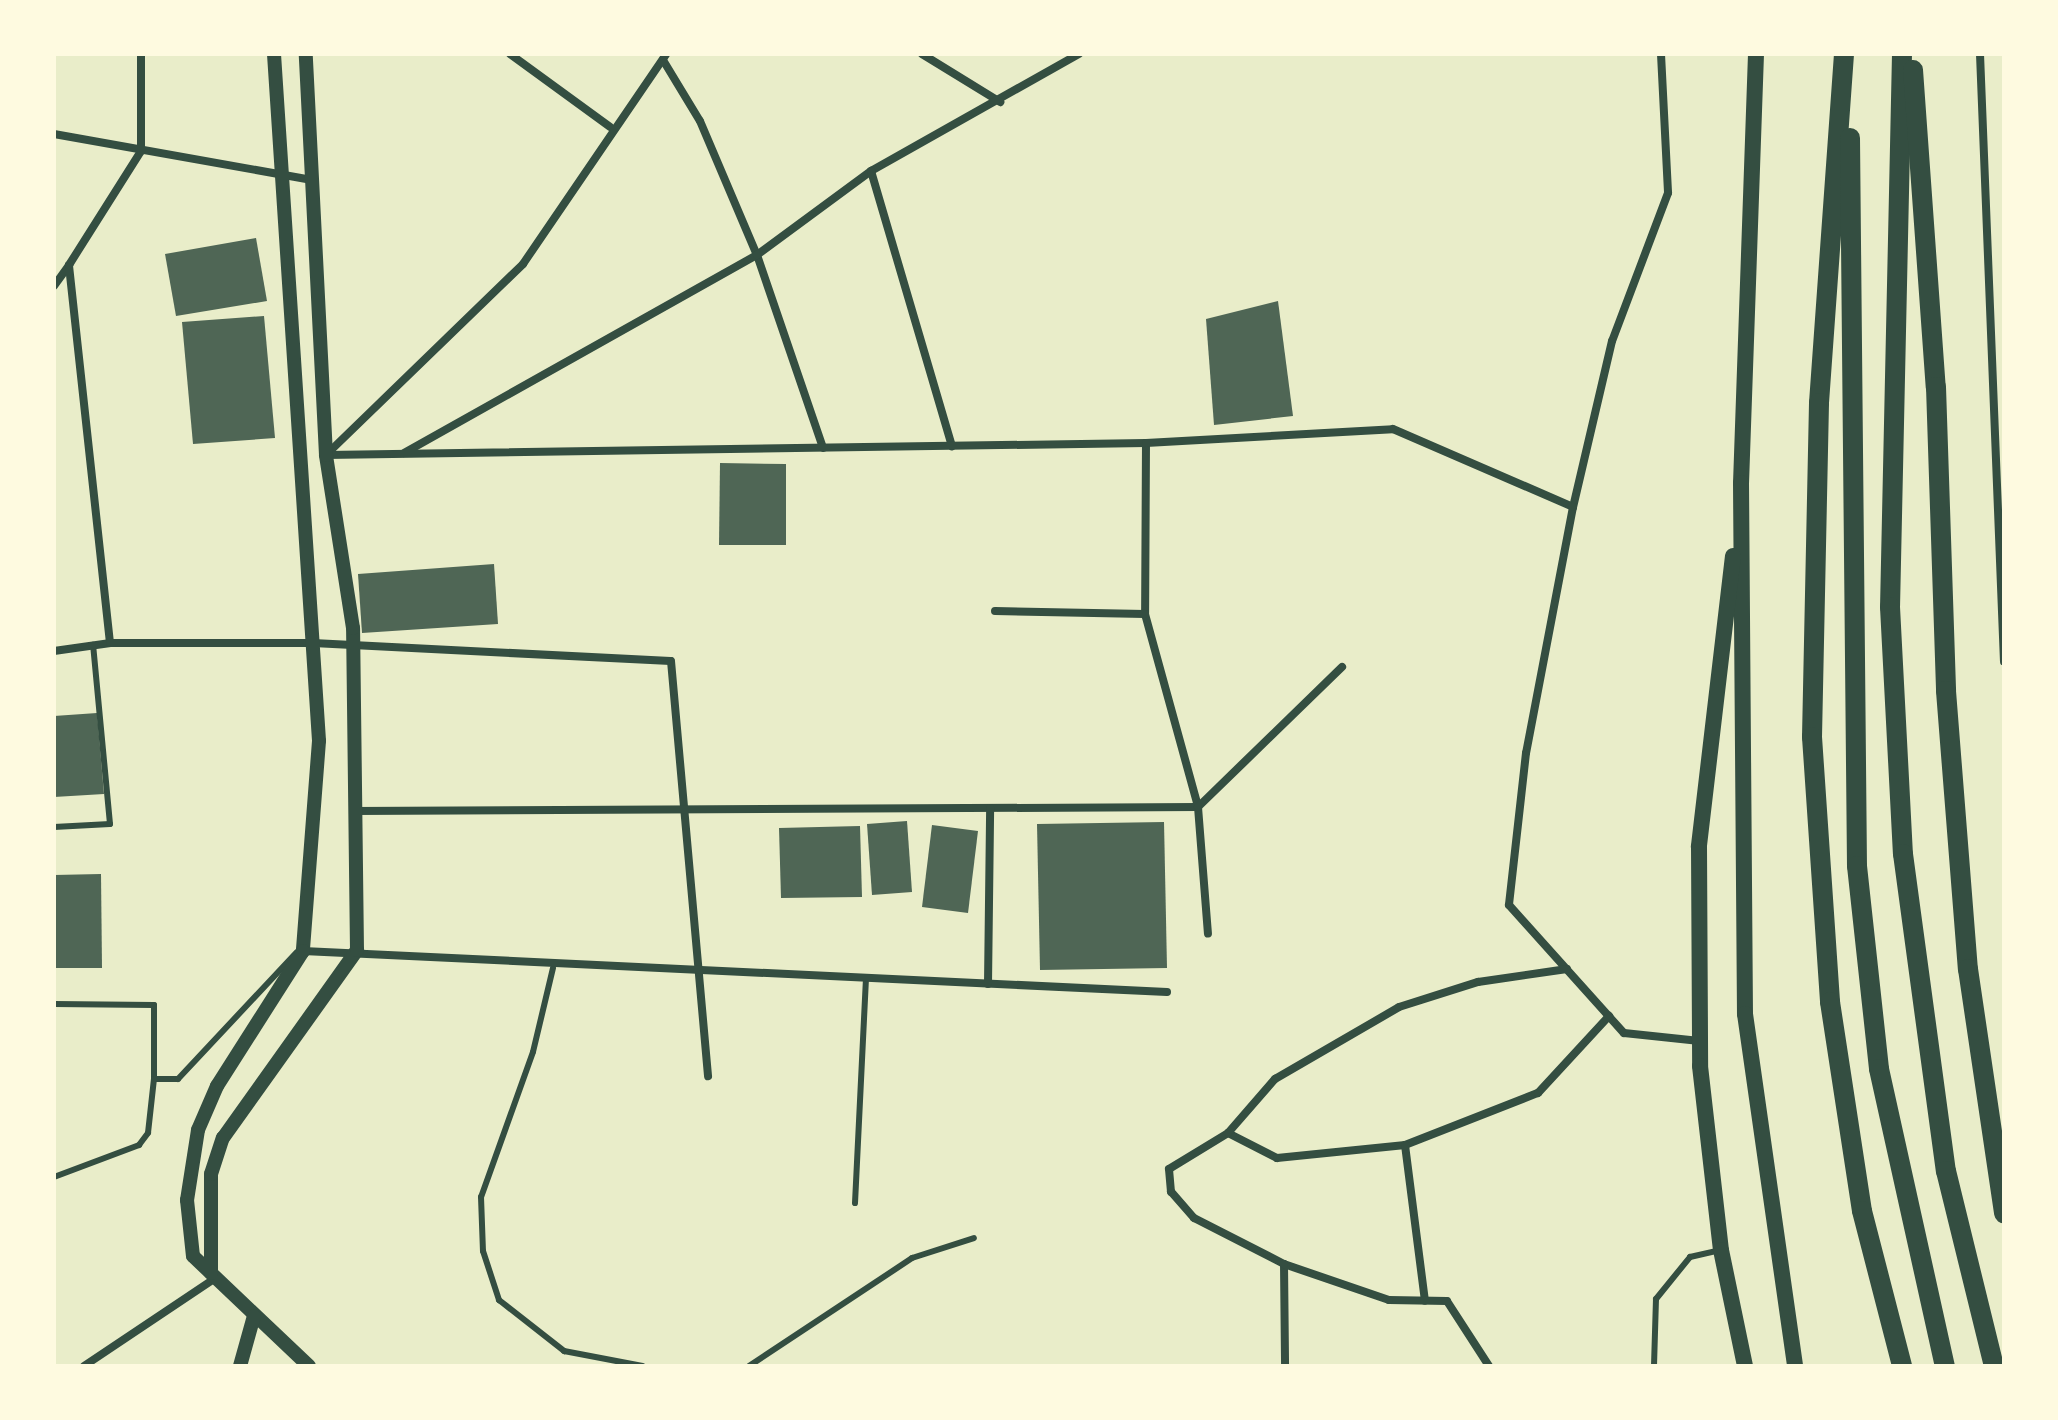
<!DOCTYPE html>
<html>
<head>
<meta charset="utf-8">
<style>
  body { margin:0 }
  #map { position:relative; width:2058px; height:1420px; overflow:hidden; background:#e9edc9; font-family:Raleway,sans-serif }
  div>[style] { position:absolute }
  .building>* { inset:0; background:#4f6655 }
  .service>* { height:6px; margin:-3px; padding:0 3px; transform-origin:3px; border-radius:3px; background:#344e41 }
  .minor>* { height:8px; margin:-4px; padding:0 4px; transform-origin:4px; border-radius:4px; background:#344e41 }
  .tertiary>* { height:14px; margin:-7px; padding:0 7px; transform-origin:7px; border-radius:7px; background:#344e41 }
  .secondary>* { height:16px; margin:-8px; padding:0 8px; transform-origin:8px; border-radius:8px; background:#344e41 }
  .trunk>* { height:20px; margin:-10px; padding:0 10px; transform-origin:10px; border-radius:10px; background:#344e41 }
  span { translate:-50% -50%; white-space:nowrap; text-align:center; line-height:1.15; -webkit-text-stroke:6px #fefae0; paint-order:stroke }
  .frame { position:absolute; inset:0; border:56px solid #fefae0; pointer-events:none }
</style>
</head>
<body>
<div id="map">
  <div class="building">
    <div style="clip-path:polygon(256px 238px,267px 301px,176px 316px,165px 254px)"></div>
    <div style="clip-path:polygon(1278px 301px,1293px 416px,1214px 425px,1206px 319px)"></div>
    <div style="clip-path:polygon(264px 316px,275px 438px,193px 444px,182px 322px)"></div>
    <div style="clip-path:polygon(720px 463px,786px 464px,786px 545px,719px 545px)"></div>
    <div style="clip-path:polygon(494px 564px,498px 624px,362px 633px,358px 574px)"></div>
    <div style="clip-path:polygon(97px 713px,104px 794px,54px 797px,54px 716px)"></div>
    <div style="clip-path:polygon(907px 821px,912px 892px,872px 895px,867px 824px)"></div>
    <div style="clip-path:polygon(1164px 822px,1167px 968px,1040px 970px,1037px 824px)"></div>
    <div style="clip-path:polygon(932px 825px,978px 831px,968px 913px,922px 907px)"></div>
    <div style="clip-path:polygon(860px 826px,862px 897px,781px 898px,779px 828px)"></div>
    <div style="clip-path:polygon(101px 874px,102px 968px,54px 968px,54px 875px)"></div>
  </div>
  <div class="service">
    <div style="left:54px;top:827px;width:56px;rotate:-3.1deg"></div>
    <div style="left:110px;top:824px;width:180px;rotate:-95.4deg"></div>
    <div style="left:553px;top:968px;width:86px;rotate:103.4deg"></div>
    <div style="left:533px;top:1052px;width:154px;rotate:109.7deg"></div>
    <div style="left:481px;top:1197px;width:54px;rotate:87.9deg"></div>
    <div style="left:483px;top:1251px;width:52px;rotate:71.9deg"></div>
    <div style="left:499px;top:1300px;width:83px;rotate:38.1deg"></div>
    <div style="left:564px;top:1351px;width:80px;rotate:10.8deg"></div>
    <div style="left:54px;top:1004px;width:100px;rotate:0.6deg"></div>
    <div style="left:154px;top:1005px;width:74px;rotate:90deg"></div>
    <div style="left:154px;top:1079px;width:24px"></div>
    <div style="left:178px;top:1079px;width:173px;rotate:-46.9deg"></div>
    <div style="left:54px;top:1177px;width:91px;rotate:-20.6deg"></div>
    <div style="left:139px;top:1145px;width:15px;rotate:-53deg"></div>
    <div style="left:148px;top:1133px;width:54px;rotate:-83.7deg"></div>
    <div style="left:855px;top:1203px;width:224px;rotate:-87.2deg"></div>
    <div style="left:749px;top:1366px;width:196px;rotate:-33.5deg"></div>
    <div style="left:912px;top:1258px;width:65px;rotate:-17.9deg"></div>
    <div style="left:1654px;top:1366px;width:67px;rotate:-88.3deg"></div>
    <div style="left:1656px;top:1299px;width:54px;rotate:-51deg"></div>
    <div style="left:1690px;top:1257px;width:32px;rotate:-13deg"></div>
  </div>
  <div class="minor">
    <div style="left:510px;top:54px;width:124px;rotate:36.1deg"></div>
    <div style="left:922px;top:54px;width:92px;rotate:31.6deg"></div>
    <div style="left:1661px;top:54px;width:139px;rotate:87.1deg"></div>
    <div style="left:1668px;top:193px;width:158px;rotate:110.7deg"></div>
    <div style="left:1612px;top:341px;width:171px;rotate:103.2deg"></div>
    <div style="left:1573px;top:507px;width:250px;rotate:100.8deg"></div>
    <div style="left:1526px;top:753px;width:153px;rotate:96.4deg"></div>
    <div style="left:1509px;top:905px;width:172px;rotate:48.1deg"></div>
    <div style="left:1624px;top:1033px;width:76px;rotate:6deg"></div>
    <div style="left:1980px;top:54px;width:608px;rotate:87.74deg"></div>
    <div style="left:663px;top:60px;width:71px;rotate:58.8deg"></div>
    <div style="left:700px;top:121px;width:146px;rotate:67deg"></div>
    <div style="left:757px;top:255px;width:204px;rotate:71.1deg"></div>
    <div style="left:54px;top:134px;width:262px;rotate:10.1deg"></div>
    <div style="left:871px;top:171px;width:239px;rotate:-29.4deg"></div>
    <div style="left:54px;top:286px;width:26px;rotate:-54deg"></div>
    <div style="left:1146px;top:443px;width:171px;rotate:90.3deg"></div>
    <div style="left:1145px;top:614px;width:200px;rotate:74.6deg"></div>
    <div style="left:1198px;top:807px;width:127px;rotate:85.5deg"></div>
    <div style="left:404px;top:453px;width:405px;rotate:-29.3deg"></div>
    <div style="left:757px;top:255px;width:142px;rotate:-36.4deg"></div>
    <div style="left:871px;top:171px;width:287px;rotate:73.6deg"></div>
    <div style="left:327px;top:454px;width:273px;rotate:-44.1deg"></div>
    <div style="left:523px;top:264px;width:254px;rotate:-55.7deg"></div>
    <div style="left:326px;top:455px;width:820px;rotate:-0.84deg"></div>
    <div style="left:1146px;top:443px;width:247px;rotate:-3.2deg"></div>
    <div style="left:1393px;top:429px;width:196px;rotate:23.4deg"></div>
    <div style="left:995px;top:611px;width:150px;rotate:1.1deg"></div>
    <div style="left:110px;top:643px;width:380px;rotate:-96.2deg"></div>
    <div style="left:69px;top:265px;width:135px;rotate:-57.7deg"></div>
    <div style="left:141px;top:151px;width:97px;rotate:-90deg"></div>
    <div style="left:54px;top:651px;width:57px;rotate:-8.1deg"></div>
    <div style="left:110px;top:643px;width:203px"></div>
    <div style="left:313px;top:643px;width:358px;rotate:2.9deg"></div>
    <div style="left:671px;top:661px;width:417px;rotate:84.9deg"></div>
    <div style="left:353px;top:811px;width:845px;rotate:-0.27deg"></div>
    <div style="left:1198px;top:807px;width:201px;rotate:-44.2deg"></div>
    <div style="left:303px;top:951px;width:865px;rotate:2.72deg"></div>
    <div style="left:988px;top:984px;width:176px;rotate:-89.3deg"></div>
    <div style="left:1228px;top:1133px;width:55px;rotate:27deg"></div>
    <div style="left:1277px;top:1158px;width:129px;rotate:-5.8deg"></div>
    <div style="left:1405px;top:1145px;width:143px;rotate:-21.4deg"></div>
    <div style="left:1538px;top:1093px;width:105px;rotate:-47.3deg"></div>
    <div style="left:1405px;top:1145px;width:157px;rotate:82.7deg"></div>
    <div style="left:1284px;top:1264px;width:102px;rotate:89.4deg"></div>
    <div style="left:84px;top:1366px;width:156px;rotate:-33.8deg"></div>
    <div style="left:1489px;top:1366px;width:77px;rotate:-122.9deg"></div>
    <div style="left:1447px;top:1301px;width:58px;rotate:-179deg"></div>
    <div style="left:1389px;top:1300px;width:111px;rotate:-161.1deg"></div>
    <div style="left:1284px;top:1264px;width:101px;rotate:-152.9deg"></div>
    <div style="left:1194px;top:1218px;width:35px;rotate:-131deg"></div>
    <div style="left:1171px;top:1192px;width:23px;rotate:-95deg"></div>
    <div style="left:1169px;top:1169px;width:69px;rotate:-31.4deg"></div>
    <div style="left:1228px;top:1133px;width:72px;rotate:-49deg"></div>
    <div style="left:1275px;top:1079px;width:143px;rotate:-30.1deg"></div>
    <div style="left:1399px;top:1007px;width:83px;rotate:-17.6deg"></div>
    <div style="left:1478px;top:982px;width:90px;rotate:-8.3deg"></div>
  </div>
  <div class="tertiary">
    <div style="left:274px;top:54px;width:688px;rotate:86.25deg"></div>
    <div style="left:319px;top:741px;width:211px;rotate:94.4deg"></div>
    <div style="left:303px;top:951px;width:160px;rotate:122.5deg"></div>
    <div style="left:217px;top:1086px;width:48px;rotate:113.4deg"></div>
    <div style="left:198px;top:1130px;width:71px;rotate:98.9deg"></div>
    <div style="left:187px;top:1200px;width:56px;rotate:83.9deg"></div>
    <div style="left:193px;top:1256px;width:160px;rotate:43.5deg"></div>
    <div style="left:211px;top:1273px;width:99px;rotate:-90deg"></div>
    <div style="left:211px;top:1174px;width:38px;rotate:-72deg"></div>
    <div style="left:223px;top:1138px;width:231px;rotate:-54.5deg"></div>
    <div style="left:357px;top:950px;width:322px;rotate:-90.7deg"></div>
    <div style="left:353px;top:628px;width:175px;rotate:-98.9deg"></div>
    <div style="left:326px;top:455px;width:401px;rotate:-92.9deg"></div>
    <div style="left:240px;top:1366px;width:52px;rotate:-74.4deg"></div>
  </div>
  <div class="secondary">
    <div style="left:1756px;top:54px;width:429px;rotate:92deg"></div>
    <div style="left:1741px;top:483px;width:531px;rotate:89.57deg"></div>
    <div style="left:1745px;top:1014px;width:356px;rotate:81.9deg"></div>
    <div style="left:1733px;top:556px;width:293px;rotate:96.7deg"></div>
    <div style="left:1699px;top:847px;width:219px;rotate:89.7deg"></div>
    <div style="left:1700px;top:1066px;width:185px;rotate:83.5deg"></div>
    <div style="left:1721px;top:1250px;width:118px;rotate:78.3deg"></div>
  </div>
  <div class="trunk">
    <div style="left:1844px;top:54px;width:350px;rotate:94.1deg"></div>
    <div style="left:1819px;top:403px;width:334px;rotate:91.2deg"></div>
    <div style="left:1812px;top:737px;width:266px;rotate:86.1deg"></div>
    <div style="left:1830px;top:1002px;width:211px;rotate:81.3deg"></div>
    <div style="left:1862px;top:1211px;width:160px;rotate:75.5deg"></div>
    <div style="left:1902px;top:54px;width:553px;rotate:91.24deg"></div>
    <div style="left:1890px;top:607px;width:247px;rotate:87deg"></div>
    <div style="left:1903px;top:854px;width:320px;rotate:82.3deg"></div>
    <div style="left:1946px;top:1171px;width:201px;rotate:76.2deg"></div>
    <div style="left:1913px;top:70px;width:318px;rotate:85.9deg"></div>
    <div style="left:1936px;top:387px;width:304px;rotate:88.1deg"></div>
    <div style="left:1946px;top:691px;width:279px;rotate:85.5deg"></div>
    <div style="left:1968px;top:969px;width:247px;rotate:81.6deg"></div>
    <div style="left:1850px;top:138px;width:728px;rotate:89.45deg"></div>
    <div style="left:1857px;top:866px;width:204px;rotate:83.8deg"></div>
    <div style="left:1879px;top:1069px;width:304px;rotate:77.5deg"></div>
  </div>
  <div class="frame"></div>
</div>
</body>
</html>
